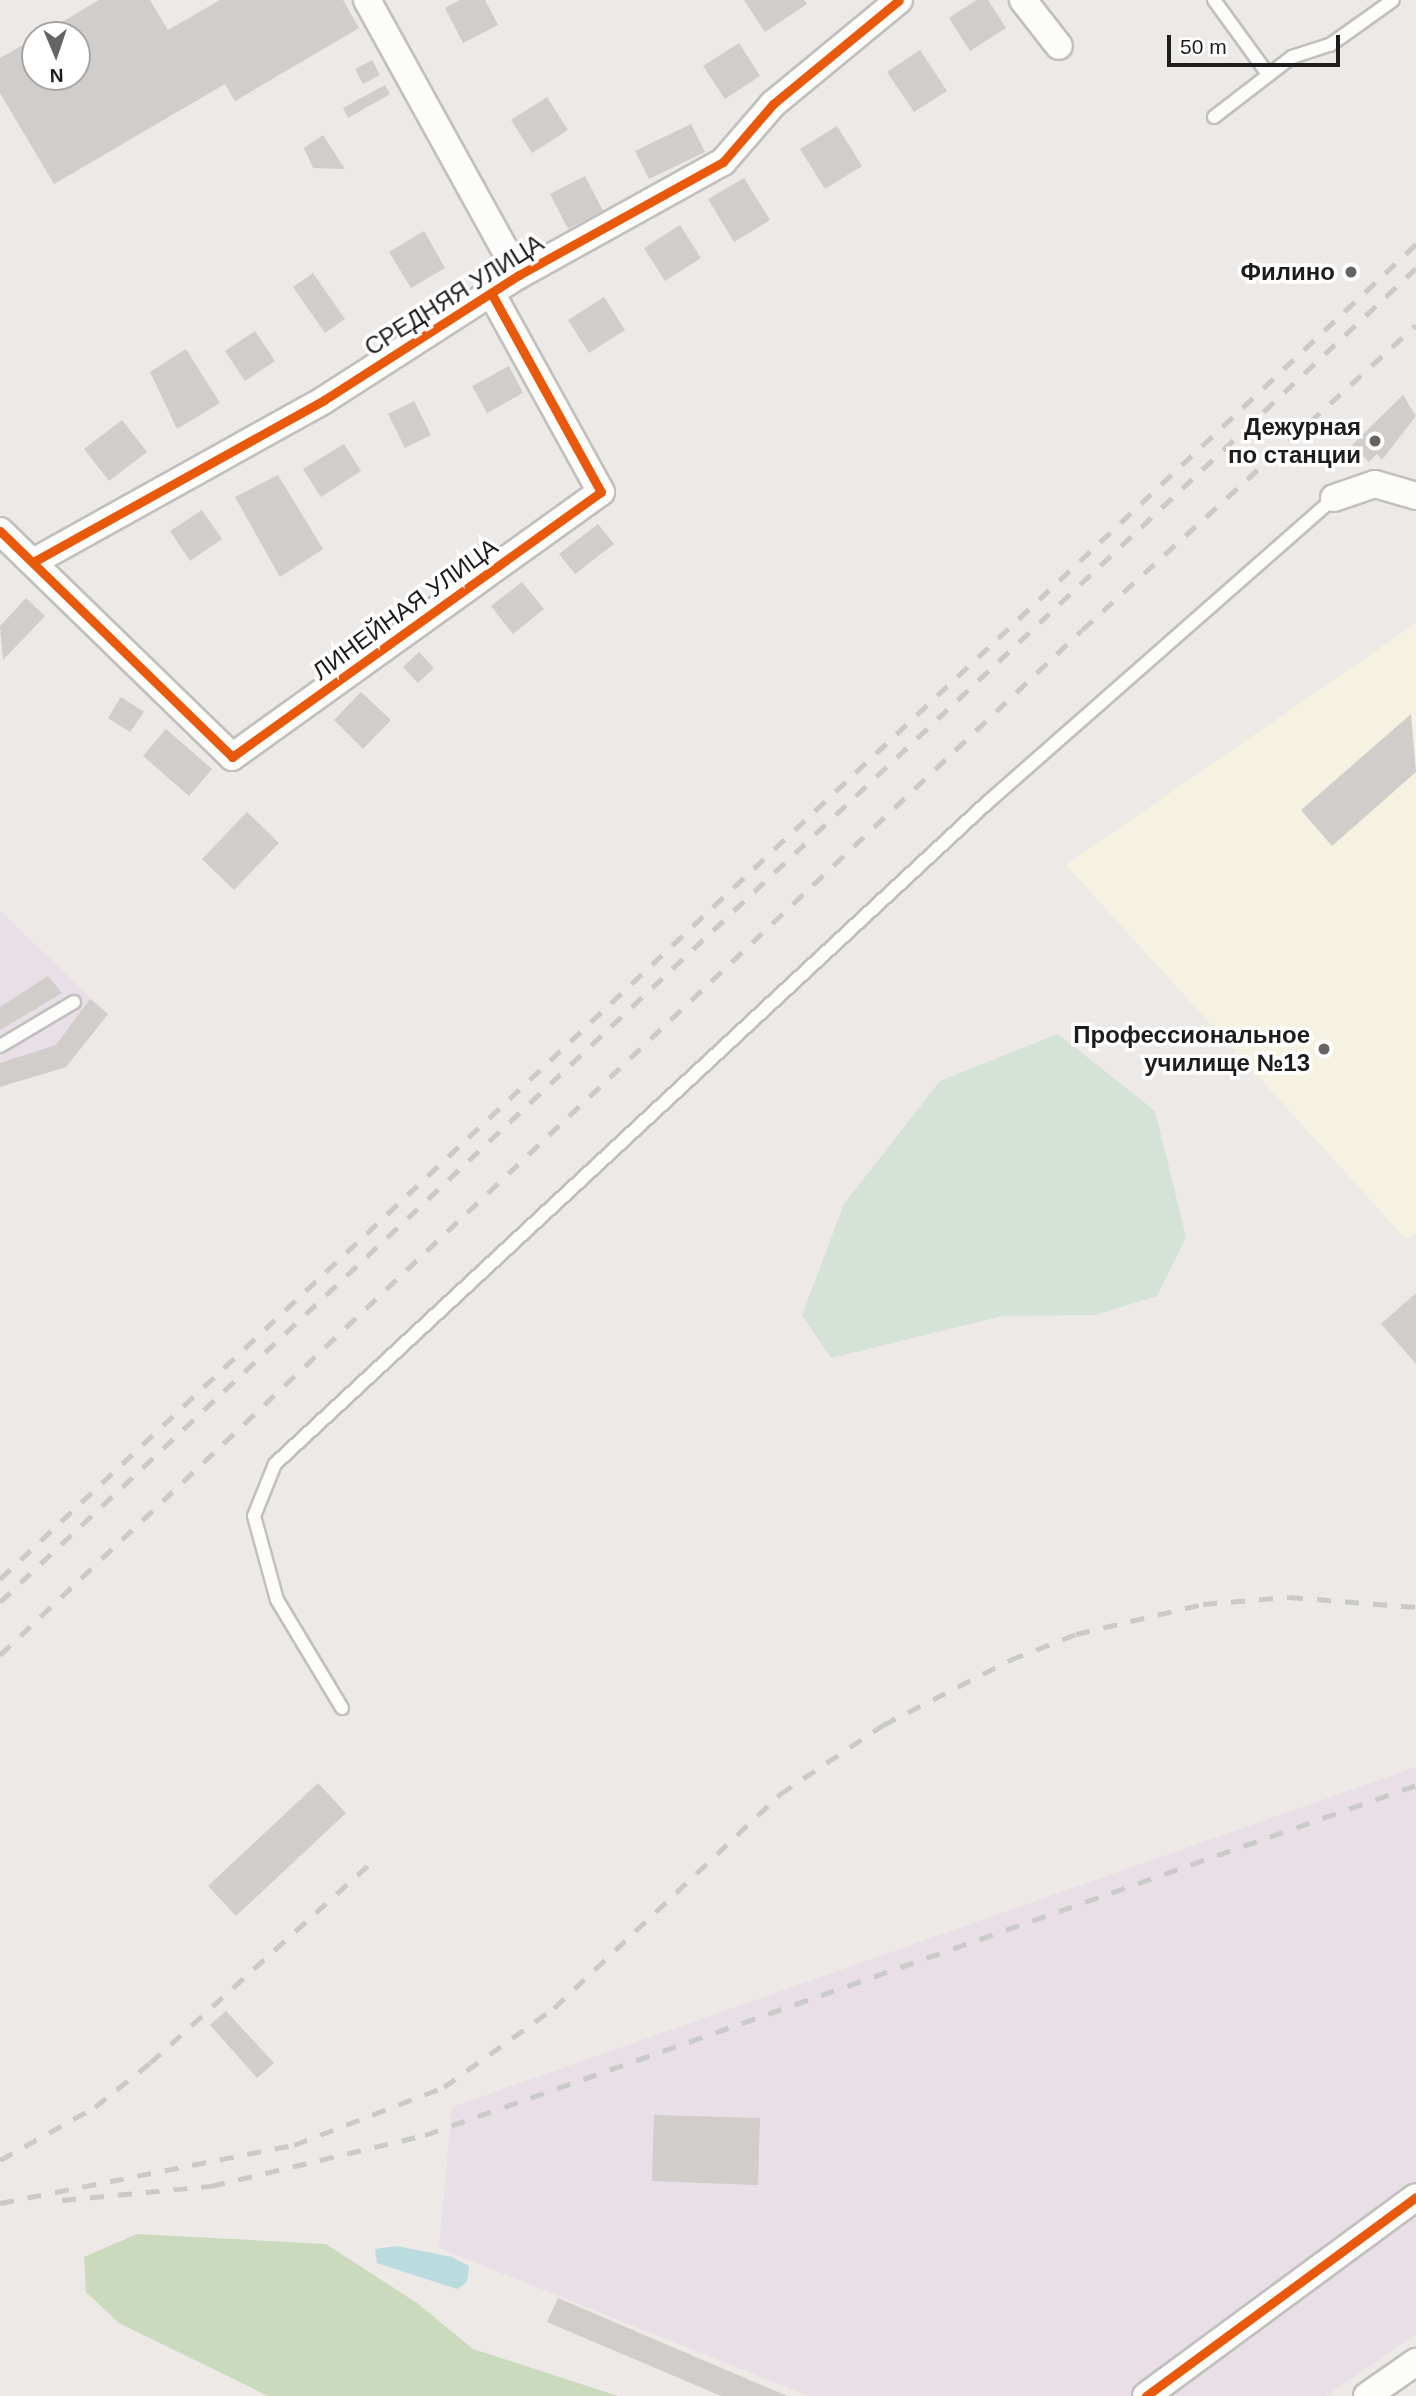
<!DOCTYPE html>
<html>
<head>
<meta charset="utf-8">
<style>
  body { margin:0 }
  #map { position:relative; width:1416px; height:2396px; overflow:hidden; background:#ece9e6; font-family:Arial,sans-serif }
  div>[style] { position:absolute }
  .industrial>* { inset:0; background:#e9dfe6 }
  .education>* { inset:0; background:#f6f2e1 }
  .forest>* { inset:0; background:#cbd9bc }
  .wetland>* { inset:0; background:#d4e2d7 }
  .water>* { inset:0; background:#badcde }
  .building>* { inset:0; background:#d0cdcb }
  .roads { filter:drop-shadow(2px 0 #c1c0be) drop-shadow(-2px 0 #c1c0be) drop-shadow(0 2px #c1c0be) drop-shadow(0 -2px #c1c0be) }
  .service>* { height:12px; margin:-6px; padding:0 6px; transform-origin:6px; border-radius:6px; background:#fcfcfb }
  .minor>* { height:26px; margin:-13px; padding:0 13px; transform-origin:13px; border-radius:13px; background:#fcfcfb }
  .rail>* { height:5px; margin-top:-2.5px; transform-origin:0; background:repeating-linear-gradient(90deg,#cacac9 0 14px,transparent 0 28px) }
  .cycleway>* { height:9px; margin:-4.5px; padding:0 4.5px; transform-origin:4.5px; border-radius:4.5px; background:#e8590c }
  .dots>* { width:19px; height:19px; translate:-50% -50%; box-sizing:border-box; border:4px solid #fff; border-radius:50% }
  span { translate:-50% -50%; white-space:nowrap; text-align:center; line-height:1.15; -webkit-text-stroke:7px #fff; paint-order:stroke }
  .poi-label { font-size:24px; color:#1d1d1d; font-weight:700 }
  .right { translate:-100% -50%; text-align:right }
  .street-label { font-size:24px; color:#1d1d1d }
  .north { position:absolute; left:21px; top:21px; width:70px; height:70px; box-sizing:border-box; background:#fff; border:2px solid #a5a5a5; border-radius:50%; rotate:178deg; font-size:19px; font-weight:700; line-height:28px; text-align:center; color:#1d1d1d }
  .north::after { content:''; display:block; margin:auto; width:24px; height:32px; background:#656463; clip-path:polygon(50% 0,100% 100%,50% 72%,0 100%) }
  .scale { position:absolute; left:1167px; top:35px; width:173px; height:32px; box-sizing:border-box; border:4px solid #1d1d1d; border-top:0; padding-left:9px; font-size:21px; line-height:24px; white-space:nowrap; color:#1d1d1d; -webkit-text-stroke:5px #fff; paint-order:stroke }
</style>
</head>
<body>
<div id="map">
  <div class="industrial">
    <div style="clip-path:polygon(0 911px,108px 1014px,66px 1067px,0 1087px)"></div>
    <div style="clip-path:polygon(1416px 1767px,1416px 2334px,1326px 2396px,808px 2396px,439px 2248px,452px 2107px)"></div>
  </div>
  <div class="education">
    <div style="clip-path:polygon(1416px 623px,1416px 1233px,1406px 1239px,1066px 865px)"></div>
  </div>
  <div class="forest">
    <div style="clip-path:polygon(137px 2234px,326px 2244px,417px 2303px,473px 2349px,618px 2396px,268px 2396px,119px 2323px,86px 2292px,84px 2257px)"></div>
  </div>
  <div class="wetland">
    <div style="clip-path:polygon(1058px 1034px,1155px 1111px,1186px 1237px,1157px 1296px,1095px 1315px,1002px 1316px,831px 1358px,802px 1315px,844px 1204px,940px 1081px)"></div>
  </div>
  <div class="water">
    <div style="clip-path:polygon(397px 2246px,452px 2257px,469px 2266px,467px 2282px,457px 2289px,377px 2263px,375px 2249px)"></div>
  </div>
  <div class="building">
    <div style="clip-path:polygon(99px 0,150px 0,168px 30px,220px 0,343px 0,359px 28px,235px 101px,225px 84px,54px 184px,0 93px,0 58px,35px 38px,35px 77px,77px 77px,77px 35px,40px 35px)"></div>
    <div style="clip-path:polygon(460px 0,485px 0,498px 25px,463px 43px,445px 8px)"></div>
    <div style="clip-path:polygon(744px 0,804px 0,807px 4px,765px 32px)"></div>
    <div style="clip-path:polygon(976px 0,988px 0,1006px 28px,970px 51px,949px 18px)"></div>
    <div style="clip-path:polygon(739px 43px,760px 76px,725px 99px,703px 66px)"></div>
    <div style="clip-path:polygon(920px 50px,947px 91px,914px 112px,887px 72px)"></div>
    <div style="clip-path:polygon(372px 60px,380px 75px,363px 84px,355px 69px)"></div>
    <div style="clip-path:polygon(385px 85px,390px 94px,348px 118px,343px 108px)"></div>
    <div style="clip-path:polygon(547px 97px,568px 130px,532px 153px,511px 120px)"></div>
    <div style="clip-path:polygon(691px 124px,705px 152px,649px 179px,635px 151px)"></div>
    <div style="clip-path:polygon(837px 126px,862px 166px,825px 189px,800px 149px)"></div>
    <div style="clip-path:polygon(323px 135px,345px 169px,313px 168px,304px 148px)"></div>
    <div style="clip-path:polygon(585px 176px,603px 211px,568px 229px,550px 194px)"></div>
    <div style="clip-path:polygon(744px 178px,770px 220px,734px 242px,708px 199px)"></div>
    <div style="clip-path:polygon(680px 225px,701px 258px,665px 281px,644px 248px)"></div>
    <div style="clip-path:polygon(424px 231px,445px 268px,411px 288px,389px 252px)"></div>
    <div style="clip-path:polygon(313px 273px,345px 319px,325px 333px,293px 287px)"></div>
    <div style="clip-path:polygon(604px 297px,625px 330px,589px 353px,568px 320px)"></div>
    <div style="clip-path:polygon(255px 331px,275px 361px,245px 381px,225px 351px)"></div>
    <div style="clip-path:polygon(186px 349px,220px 403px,177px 429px,150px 372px)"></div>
    <div style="clip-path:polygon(509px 366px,523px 393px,487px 413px,472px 386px)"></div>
    <div style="clip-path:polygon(1403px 395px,1416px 416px,1382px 460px,1377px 454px,1369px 462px,1352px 445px)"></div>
    <div style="clip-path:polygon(414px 401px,431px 435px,405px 448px,388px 414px)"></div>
    <div style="clip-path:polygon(122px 420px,147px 452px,109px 481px,84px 449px)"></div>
    <div style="clip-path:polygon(344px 444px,361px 471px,321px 497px,303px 469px)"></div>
    <div style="clip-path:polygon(278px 475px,323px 549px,280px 577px,235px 497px)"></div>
    <div style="clip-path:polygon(202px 510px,222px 539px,190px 561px,170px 531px)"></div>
    <div style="clip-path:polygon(598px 524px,614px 544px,575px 574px,559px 554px)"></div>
    <div style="clip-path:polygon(522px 582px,544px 609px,513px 634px,491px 606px)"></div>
    <div style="clip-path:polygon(26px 598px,45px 616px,3px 660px,0 626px)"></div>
    <div style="clip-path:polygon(419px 652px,434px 668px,418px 683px,403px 667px)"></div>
    <div style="clip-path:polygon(361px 692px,391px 720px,363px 749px,334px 720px)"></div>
    <div style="clip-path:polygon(121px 697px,144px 712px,130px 732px,108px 718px)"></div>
    <div style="clip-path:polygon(1411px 714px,1416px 772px,1332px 846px,1301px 810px)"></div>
    <div style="clip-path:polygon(166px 729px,212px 769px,189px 796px,143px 756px)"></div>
    <div style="clip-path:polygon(247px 812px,279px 843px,234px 890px,202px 859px)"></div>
    <div style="clip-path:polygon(48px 976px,62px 993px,0 1030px,0 1007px)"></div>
    <div style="clip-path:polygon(90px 999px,108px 1014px,66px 1067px,0 1087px,0 1063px,56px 1045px)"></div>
    <div style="clip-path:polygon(1416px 1293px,1416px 1364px,1381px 1324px)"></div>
    <div style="clip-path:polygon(318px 1783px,346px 1813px,236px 1916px,208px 1886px)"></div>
    <div style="clip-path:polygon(226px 2011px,274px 2063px,257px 2078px,210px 2025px)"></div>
    <div style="clip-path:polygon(654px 2115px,760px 2118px,758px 2185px,652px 2181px)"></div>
    <div style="clip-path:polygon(558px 2298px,787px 2396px,721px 2396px,547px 2322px)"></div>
  </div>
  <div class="roads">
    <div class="service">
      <div style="left:1214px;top:0;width:90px;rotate:54deg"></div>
      <div style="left:1214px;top:117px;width:98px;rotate:-37.6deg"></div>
      <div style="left:1292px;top:57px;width:40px;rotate:-18deg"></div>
      <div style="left:1330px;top:45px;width:77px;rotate:-35.5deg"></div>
      <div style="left:0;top:1046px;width:86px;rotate:-30.7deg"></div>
      <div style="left:342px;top:1708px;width:126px;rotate:-121deg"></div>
      <div style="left:277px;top:1600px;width:87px;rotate:-105.3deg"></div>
      <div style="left:254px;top:1516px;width:56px;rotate:-68deg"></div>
      <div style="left:275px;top:1464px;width:973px;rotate:-42.88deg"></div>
      <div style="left:988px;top:802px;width:461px;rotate:-41.3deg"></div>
    </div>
    <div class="minor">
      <div style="left:367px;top:0;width:314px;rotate:61.1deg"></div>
      <div style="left:1023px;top:0;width:58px;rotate:52deg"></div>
      <div style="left:1334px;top:498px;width:43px;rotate:-18.9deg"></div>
      <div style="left:1375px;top:484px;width:43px;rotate:16.3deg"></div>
      <div style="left:0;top:531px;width:324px;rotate:44.2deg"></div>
      <div style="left:232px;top:757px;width:454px;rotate:-35.7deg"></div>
      <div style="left:601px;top:492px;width:227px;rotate:-118.9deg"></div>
      <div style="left:35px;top:561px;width:331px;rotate:-29.1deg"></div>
      <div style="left:324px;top:400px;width:232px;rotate:-32.7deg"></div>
      <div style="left:519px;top:275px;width:233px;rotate:-29deg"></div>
      <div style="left:723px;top:162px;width:77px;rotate:-49.2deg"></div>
      <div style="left:773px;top:104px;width:163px;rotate:-39.5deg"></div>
      <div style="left:1146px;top:2396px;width:335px;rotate:-36.4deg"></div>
      <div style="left:1367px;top:2396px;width:60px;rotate:-34.8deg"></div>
    </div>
  </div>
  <div class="rail">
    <div style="left:0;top:1579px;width:1946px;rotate:-43.31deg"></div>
    <div style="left:0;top:1602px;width:1945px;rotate:-43.29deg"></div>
    <div style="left:0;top:1655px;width:1490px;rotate:-43.45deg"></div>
    <div style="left:1082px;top:630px;width:452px;rotate:-42.4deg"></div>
    <div style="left:0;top:2160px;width:109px;rotate:-29.2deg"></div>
    <div style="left:95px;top:2107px;width:70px;rotate:-38.7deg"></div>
    <div style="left:150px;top:2063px;width:301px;rotate:-42.2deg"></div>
    <div style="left:62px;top:2200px;width:150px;rotate:-5.4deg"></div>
    <div style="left:211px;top:2186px;width:220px;rotate:-13.4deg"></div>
    <div style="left:425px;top:2135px;width:1051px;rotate:-19.45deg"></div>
    <div style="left:0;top:2203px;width:300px;rotate:-11.2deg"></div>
    <div style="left:294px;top:2145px;width:161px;rotate:-21.1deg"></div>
    <div style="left:444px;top:2087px;width:135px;rotate:-35.7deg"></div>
    <div style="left:554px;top:2008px;width:311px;rotate:-43.4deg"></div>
    <div style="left:780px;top:1794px;width:124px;rotate:-33.8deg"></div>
    <div style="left:883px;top:1725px;width:143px;rotate:-27.1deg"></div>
    <div style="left:1010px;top:1660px;width:71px;rotate:-21.5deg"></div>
    <div style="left:1076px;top:1634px;width:130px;rotate:-13.3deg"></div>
    <div style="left:1203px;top:1604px;width:86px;rotate:-4.7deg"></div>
    <div style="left:1289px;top:1597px;width:127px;rotate:4.5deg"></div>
  </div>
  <div class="cycleway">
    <div style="left:0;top:531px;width:324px;rotate:44.2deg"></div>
    <div style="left:232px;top:757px;width:454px;rotate:-35.7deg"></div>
    <div style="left:601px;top:492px;width:227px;rotate:-118.9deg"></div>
    <div style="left:35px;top:561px;width:331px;rotate:-29.1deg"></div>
    <div style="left:324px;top:400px;width:232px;rotate:-32.7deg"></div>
    <div style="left:519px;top:275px;width:233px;rotate:-29deg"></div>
    <div style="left:723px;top:162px;width:77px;rotate:-49.2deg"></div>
    <div style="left:773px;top:104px;width:163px;rotate:-39.5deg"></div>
    <div style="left:1146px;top:2396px;width:335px;rotate:-36.4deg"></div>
  </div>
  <div class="dots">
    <div style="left:1351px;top:272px;background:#656463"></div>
    <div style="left:1375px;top:441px;background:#656463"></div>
    <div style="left:1324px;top:1049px;background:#656463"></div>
  </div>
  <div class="poi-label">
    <span class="right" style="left:1335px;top:272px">Филино</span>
    <span class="right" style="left:1361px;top:441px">Дежурная<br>по станции</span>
    <span class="right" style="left:1310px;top:1049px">Профессиональное<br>училище №13</span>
  </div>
  <div class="street-label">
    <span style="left:454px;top:295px;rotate:-32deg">СРЕДНЯЯ УЛИЦА</span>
    <span style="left:405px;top:609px;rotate:-36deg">ЛИНЕЙНАЯ УЛИЦА</span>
  </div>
  <div class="north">N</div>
  <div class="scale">50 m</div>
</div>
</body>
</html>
